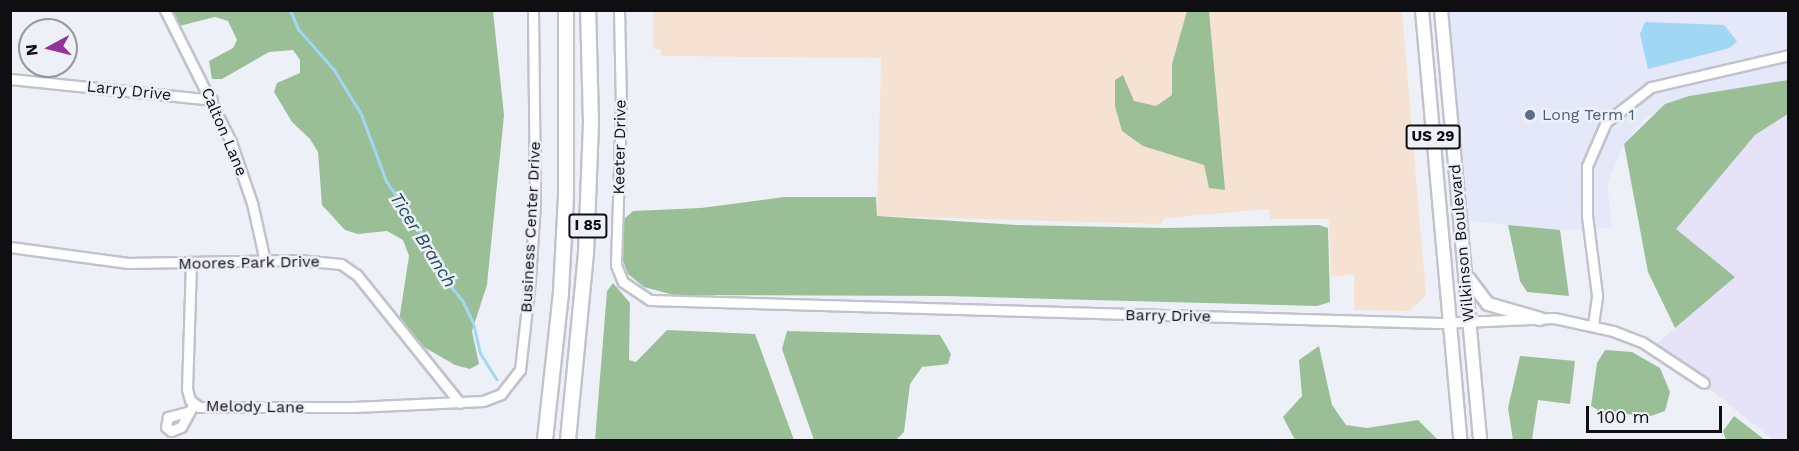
<!DOCTYPE html>
<html>
<head>
<meta charset="utf-8">
<style>
  body { margin:0 }
  #map { position:relative; width:1799px; height:451px; overflow:hidden; background:#eef0f8; font-family:"Work Sans",sans-serif }
  div>[style] { position:absolute }
  .commercial>* { inset:0; background:#f6e2d3 }
  .industrial>* { inset:0; background:#e6e3f9 }
  .built>* { inset:0; background:#e4e8f8 }
  .forest>* { inset:0; background:#9abf96 }
  .water>* { inset:0; background:#9fd7f4 }
  .stream>* { height:3px; margin:-1.5px; padding:0 1.5px; transform-origin:1.5px; border-radius:1.5px; background:#9fd7f4 }
  .roads { filter:drop-shadow(2px 0 #c1c3cc) drop-shadow(-2px 0 #c1c3cc) drop-shadow(0 2px #c1c3cc) drop-shadow(0 -2px #c1c3cc) }
  .minor>* { height:9px; margin:-4.5px; padding:0 4.5px; transform-origin:4.5px; border-radius:4.5px; background:#fff }
  .major>* { height:12px; margin:-6px; padding:0 6px; transform-origin:6px; border-radius:6px; background:#fff }
  .highway>* { height:14px; margin:-7px; padding:0 7px; transform-origin:7px; border-radius:7px; background:#fff }
  .dots>* { width:16px; height:16px; translate:-50% -50%; box-sizing:border-box; border:3px solid #eef0f8; border-radius:50% }
  span { translate:-50% -50%; white-space:nowrap; text-align:center; line-height:1.15; -webkit-text-stroke:5px #eef0f8; paint-order:stroke }
  .shield-label span { padding:2px 4px; background:#eef0f8; border:2px solid; border-radius:4px; -webkit-text-stroke-width:0 }
  .shield-label { font-size:15px; color:#0f0f12; font-weight:700 }
  .street-label { font-size:16px; color:#0f0f12 }
  .service-label { font-size:16px; color:#4e5e75 }
  .left { translate:0 -50%; text-align:left }
  .water-label { font-size:18px; color:#1e4b5f; font-style:italic }
  .frame { position:absolute; inset:0; border:12px solid #0f0f12; pointer-events:none }
  .north { position:absolute; left:18px; top:18px; width:60px; height:60px; box-sizing:border-box; background:#eef0f8; border:2px solid #95969c; border-radius:50%; rotate:263deg; font-size:16px; font-weight:700; line-height:24px; text-align:center; color:#0f0f12 }
  .north::after { content:''; display:block; margin:auto; width:21px; height:27px; background:#95339a; clip-path:polygon(50% 0,100% 100%,50% 72%,0 100%) }
  .scale { position:absolute; left:1586px; top:406px; width:136px; height:27px; box-sizing:border-box; border:3px solid #0f0f12; border-top:0; padding-left:8px; font-size:18px; line-height:21px; white-space:nowrap; color:#0f0f12; -webkit-text-stroke:4px #eef0f8; paint-order:stroke }
</style>
</head>
<body>
<div id="map">
  <div class="commercial">
    <div style="clip-path:polygon(653px 11px,1402px 11px,1426px 295px,1410px 311px,1354px 310px,1354px 274px,1331px 277px,1329px 219px,1271px 219px,1268px 209px,1165px 218px,1161px 224px,877px 216px,881px 58px,661px 56px,660px 49px,653px 49px)"></div>
  </div>
  <div class="industrial">
    <div style="clip-path:polygon(1788px 114px,1788px 440px,1773px 440px,1655px 345px,1735px 277px,1675px 229px,1755px 135px)"></div>
  </div>
  <div class="built">
    <div style="clip-path:polygon(1449px 11px,1788px 11px,1788px 80px,1689px 96px,1645px 119px,1624px 144px,1607px 183px,1612px 227px,1560px 230px,1469px 221px)"></div>
  </div>
  <div class="forest">
    <div style="clip-path:polygon(170px 11px,493px 11px,504px 115px,487px 285px,472px 331px,479px 364px,470px 369px,455px 365px,417px 343px,399px 321px,409px 256px,403px 240px,387px 231px,358px 234px,345px 230px,322px 205px,318px 152px,310px 139px,292px 122px,274px 92px,277px 83px,300px 73px,300px 60px,293px 50px,269px 52px,222px 79px,212px 79px,209px 61px,233px 48px,237px 40px,228px 21px,215px 17px,179px 26px)"></div>
    <div style="clip-path:polygon(1187px 11px,1209px 11px,1225px 190px,1209px 188px,1204px 165px,1143px 146px,1122px 131px,1115px 106px,1115px 80px,1123px 75px,1134px 101px,1156px 106px,1172px 95px,1172px 64px)"></div>
    <div style="clip-path:polygon(1788px 80px,1788px 114px,1755px 135px,1676px 229px,1735px 277px,1675px 328px,1648px 272px,1624px 144px,1665px 104px,1689px 96px)"></div>
    <div style="clip-path:polygon(784px 197px,876px 197px,877px 216px,1017px 225px,1165px 228px,1319px 225px,1328px 228px,1330px 302px,1317px 306px,945px 296px,674px 295px,644px 287px,628px 274px,623px 261px,624px 219px,633px 211px,701px 208px)"></div>
    <div style="clip-path:polygon(1508px 225px,1560px 230px,1569px 296px,1527px 292px,1520px 281px)"></div>
    <div style="clip-path:polygon(613px 283px,630px 303px,629px 360px,636px 362px,667px 330px,755px 334px,794px 440px,595px 440px,607px 291px)"></div>
    <div style="clip-path:polygon(787px 331px,940px 335px,951px 354px,948px 364px,922px 367px,910px 384px,904px 432px,896px 440px,814px 440px,782px 349px)"></div>
    <div style="clip-path:polygon(1319px 346px,1332px 405px,1346px 425px,1367px 428px,1418px 420px,1438px 440px,1295px 440px,1283px 417px,1302px 396px,1299px 360px)"></div>
    <div style="clip-path:polygon(1605px 350px,1632px 352px,1660px 368px,1670px 392px,1665px 411px,1651px 416px,1601px 412px,1591px 406px,1597px 363px)"></div>
    <div style="clip-path:polygon(1520px 356px,1575px 361px,1570px 404px,1538px 400px,1532px 440px,1513px 440px,1508px 408px)"></div>
    <div style="clip-path:polygon(1734px 416px,1765px 440px,1726px 440px,1723px 431px)"></div>
  </div>
  <div class="water">
    <div style="clip-path:polygon(1645px 22px,1724px 25px,1737px 41px,1730px 48px,1648px 69px,1640px 34px)"></div>
  </div>
  <div class="stream">
    <div style="left:290px;top:10px;width:21px;rotate:67deg"></div>
    <div style="left:298px;top:29px;width:55px;rotate:48.7deg"></div>
    <div style="left:334px;top:70px;width:52px;rotate:58.5deg"></div>
    <div style="left:361px;top:114px;width:72px;rotate:69.5deg"></div>
    <div style="left:386px;top:181px;width:94px;rotate:55.8deg"></div>
    <div style="left:439px;top:259px;width:23px;rotate:72deg"></div>
    <div style="left:446px;top:281px;width:25px;rotate:50deg"></div>
    <div style="left:462px;top:300px;width:25px;rotate:64deg"></div>
    <div style="left:473px;top:323px;width:31px;rotate:77deg"></div>
    <div style="left:480px;top:353px;width:31px;rotate:58deg"></div>
    <div style="left:596px;top:439px;width:1px;rotate:90deg"></div>
  </div>
  <div class="roads">
    <div class="minor">
      <div style="left:165px;top:10px;width:148px;rotate:63.4deg"></div>
      <div style="left:231px;top:142px;width:65px;rotate:71deg"></div>
      <div style="left:252px;top:203px;width:59px;rotate:77.4deg"></div>
      <div style="left:619px;top:10px;width:95px;rotate:88.8deg"></div>
      <div style="left:621px;top:105px;width:160px;rotate:91.8deg"></div>
      <div style="left:616px;top:265px;width:18px;rotate:68deg"></div>
      <div style="left:623px;top:282px;width:32px;rotate:34deg"></div>
      <div style="left:650px;top:300px;width:789px;rotate:1.67deg"></div>
      <div style="left:1439px;top:323px;width:115px;rotate:-2.5deg"></div>
      <div style="left:1554px;top:318px;width:60px;rotate:12.4deg"></div>
      <div style="left:1613px;top:331px;width:31px;rotate:21deg"></div>
      <div style="left:1642px;top:342px;width:74px;rotate:33.5deg"></div>
      <div style="left:10px;top:79px;width:203px;rotate:5.9deg"></div>
      <div style="left:10px;top:247px;width:119px;rotate:7.7deg"></div>
      <div style="left:128px;top:263px;width:171px;rotate:-1deg"></div>
      <div style="left:299px;top:260px;width:42px;rotate:5.4deg"></div>
      <div style="left:341px;top:264px;width:19px;rotate:35deg"></div>
      <div style="left:357px;top:275px;width:164px;rotate:51.2deg"></div>
      <div style="left:191px;top:263px;width:126px;rotate:91.8deg"></div>
      <div style="left:187px;top:389px;width:11px;rotate:75deg"></div>
      <div style="left:190px;top:400px;width:11px;rotate:38deg"></div>
      <div style="left:199px;top:407px;width:155px"></div>
      <div style="left:354px;top:407px;width:129px;rotate:-2.7deg"></div>
      <div style="left:483px;top:401px;width:19px;rotate:-21deg"></div>
      <div style="left:501px;top:394px;width:31px;rotate:-52deg"></div>
      <div style="left:520px;top:370px;width:92px;rotate:-83.7deg"></div>
      <div style="left:530px;top:279px;width:78px;rotate:-86.3deg"></div>
      <div style="left:535px;top:201px;width:191px;rotate:-90.6deg"></div>
      <div style="left:1593px;top:325px;width:30px;rotate:-82deg"></div>
      <div style="left:1597px;top:295px;width:80px;rotate:-97.2deg"></div>
      <div style="left:1587px;top:216px;width:50px;rotate:-90deg"></div>
      <div style="left:1587px;top:166px;width:48px;rotate:-66.6deg"></div>
      <div style="left:1606px;top:122px;width:57px;rotate:-37.9deg"></div>
      <div style="left:1651px;top:87px;width:141px;rotate:-13.1deg"></div>
      <div style="left:187px;top:412px;width:20px;rotate:165deg"></div>
      <div style="left:168px;top:417px;width:10px;rotate:101deg"></div>
      <div style="left:166px;top:427px;width:6px;rotate:39deg"></div>
      <div style="left:171px;top:431px;width:11px;rotate:-22deg"></div>
      <div style="left:181px;top:427px;width:26px;rotate:-61deg"></div>
    </div>
    <div class="major">
      <div style="left:1422px;top:10px;width:432px;rotate:84.9deg"></div>
      <div style="left:1441px;top:10px;width:432px;rotate:84.8deg"></div>
      <div style="left:1469px;top:279px;width:31px;rotate:53deg"></div>
      <div style="left:1488px;top:304px;width:54px;rotate:16.1deg"></div>
    </div>
    <div class="highway">
      <div style="left:545px;top:440px;width:149px;rotate:-83.8deg"></div>
      <div style="left:561px;top:292px;width:96px;rotate:-87deg"></div>
      <div style="left:566px;top:196px;width:186px;rotate:-90deg"></div>
      <div style="left:568px;top:440px;width:188px;rotate:-84.5deg"></div>
      <div style="left:586px;top:253px;width:131px;rotate:-87.8deg"></div>
      <div style="left:591px;top:122px;width:112px;rotate:-91.5deg"></div>
    </div>
  </div>
  <div class="dots">
    <div style="left:1530px;top:115px;background:#5c6f8a"></div>
  </div>
  <div class="shield-label">
    <span style="left:1433px;top:137px">US 29</span>
    <span style="left:588px;top:226px">I 85</span>
  </div>
  <div class="street-label">
    <span style="left:129px;top:91px;rotate:6deg">Larry Drive</span>
    <span style="left:224px;top:132px;rotate:67deg">Calton Lane</span>
    <span style="left:620px;top:147px;rotate:-89deg">Keeter Drive</span>
    <span style="left:531px;top:227px;rotate:-87deg">Business Center Drive</span>
    <span style="left:1462px;top:243px;rotate:-95deg">Wilkinson Boulevard</span>
    <span style="left:249px;top:263px;rotate:-1deg">Moores Park Drive</span>
    <span style="left:1168px;top:316px;rotate:1deg">Barry Drive</span>
    <span style="left:255px;top:407px;rotate:1deg">Melody Lane</span>
  </div>
  <div class="service-label">
    <span class="left" style="left:1542px;top:115px">Long Term 1</span>
  </div>
  <div class="water-label">
    <span style="left:423px;top:240px;rotate:58deg">Ticer Branch</span>
  </div>
  <div class="frame"></div>
  <div class="north">N</div>
  <div class="scale">100 m</div>
</div>
</body>
</html>
